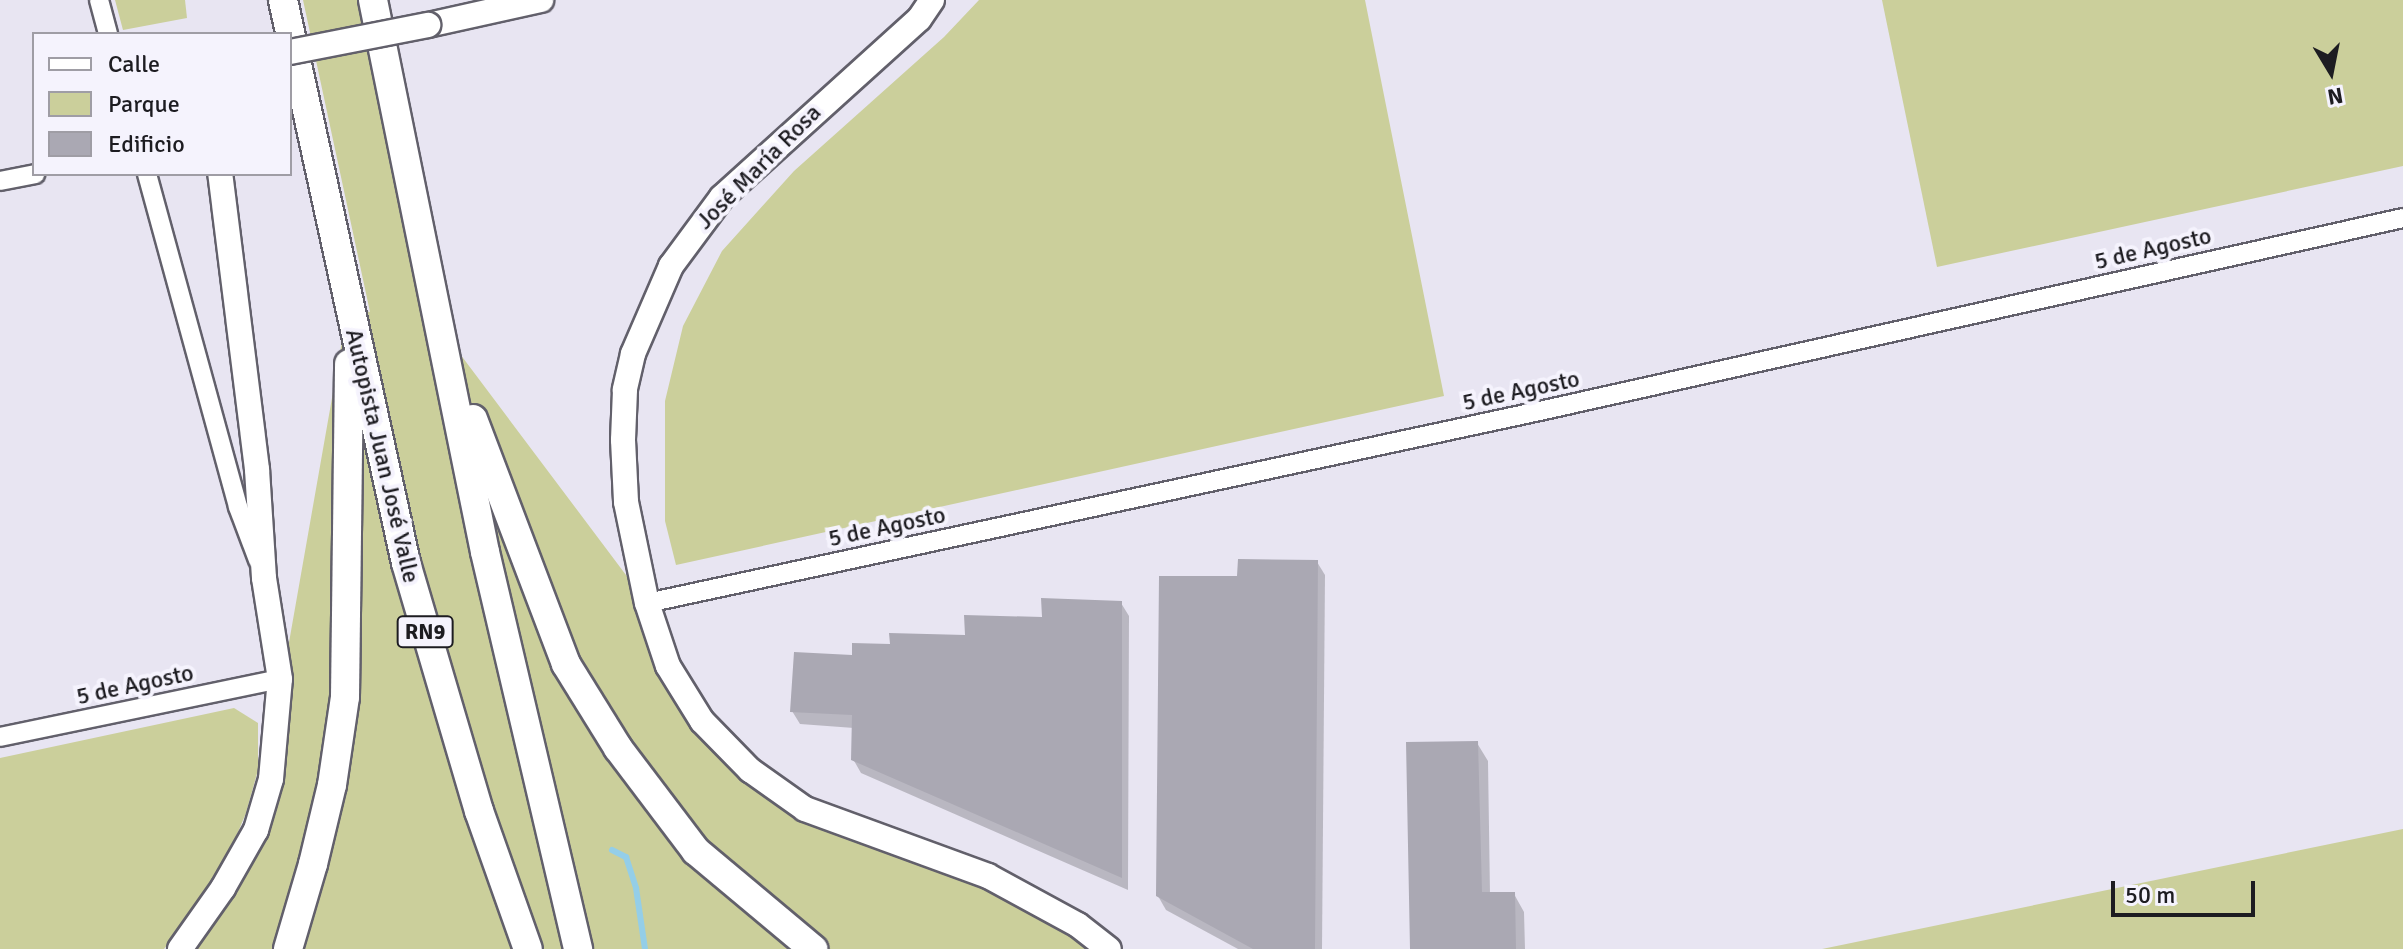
<!DOCTYPE html>
<html>
<head>
<meta charset="utf-8">
<style>
  body { margin:0 }
  #map { position:relative; width:2403px; height:949px; overflow:hidden; background:#e8e5f2; font-family:Signika,sans-serif }
  div>[style] { position:absolute }
  .green>* { inset:0; background:#cbcf9b }
  .shadow>* { inset:0; background:#0003 }
  .stream>* { height:6px; margin:-3px; padding:0 3px; transform-origin:3px; border-radius:3px; background:#94cee8 }
  .building>* { inset:0; background:#aaa8b3 }
  .roads { filter:drop-shadow(2px 0 #62606b) drop-shadow(-2px 0 #62606b) drop-shadow(0 2px #62606b) drop-shadow(0 -2px #62606b) }
  .minor>* { height:18px; margin:-9px; padding:0 9px; transform-origin:9px; border-radius:9px; background:#fff }
  .major>* { height:24px; margin:-12px; padding:0 12px; transform-origin:12px; border-radius:12px; background:#fff }
  .highway>* { height:28px; margin:-14px; padding:0 14px; transform-origin:14px; border-radius:14px; background:#fff }
  .bridges { filter:drop-shadow(2px 0 #62606b) drop-shadow(-2px 0 #62606b) drop-shadow(0 2px #62606b) drop-shadow(0 -2px #62606b) }
  .major-bridge>* { height:24px; margin:-12px; padding:0 12px; transform-origin:12px; border-radius:12px; background:#fff }
  span { translate:-50% -50%; white-space:nowrap; text-align:center; line-height:1.15; -webkit-text-stroke:8px #f5f3fd; paint-order:stroke }
  .shield-label span { padding:2px 6px; background:#f5f3fd; border:2px solid; border-radius:6px; -webkit-text-stroke-width:0 }
  .shield-label { font-size:22px; color:#1d1c21; font-weight:700 }
  .street-label { font-size:24px; color:#1d1c21 }
  .legend { position:absolute; left:32px; top:32px; width:260px; height:144px; box-sizing:border-box; background:#f5f3fd; border:2px solid #9f9da5; margin:0; padding:10px 14px; list-style:none; font-size:24px; color:#1d1c21 }
  .legend li { display:flex; align-items:center; gap:16px; height:40px }
  .legend b { width:40px; border:2px solid #9f9da5 }
  .north { position:absolute; left:2291px; top:32px; width:80px; height:80px; -webkit-text-stroke:6px #f5f3fd; paint-order:stroke; rotate:170deg; font-size:22px; font-weight:700; line-height:32px; text-align:center; color:#1d1c21 }
  .north::after { content:''; display:block; margin:auto; width:28px; height:36px; background:#1d1c21; clip-path:polygon(50% 0,100% 100%,50% 72%,0 100%) }
  .scale { position:absolute; left:2111px; top:881px; width:144px; height:36px; box-sizing:border-box; border:4px solid #1d1c21; border-top:0; padding-left:10px; font-size:24px; line-height:28px; white-space:nowrap; color:#1d1c21; -webkit-text-stroke:6px #f5f3fd; paint-order:stroke }
</style>
</head>
<body>
<div id="map">
  <div class="green">
    <div style="clip-path:polygon(115px 0,185px 0,187px 18px,123px 30px)"></div>
    <div style="clip-path:polygon(303px 0,359px 0,430px 327px,442px 330px,647px 603px,702px 721px,805px 809px,988px 876px,1109px 949px,180px 949px,256px 830px,348px 307px,370px 312px)"></div>
    <div style="clip-path:polygon(979px 0,1365px 0,1444px 396px,676px 565px,665px 521px,665px 401px,683px 326px,722px 251px,794px 171px,944px 37px)"></div>
    <div style="clip-path:polygon(1882px 0,2403px 0,2403px 166px,1937px 267px)"></div>
    <div style="clip-path:polygon(234px 708px,258px 723px,258px 770px,246px 813px,223px 868px,200px 906px,164px 949px,0 949px,0 758px)"></div>
    <div style="clip-path:polygon(2403px 829px,2403px 949px,1822px 949px,2238px 863px)"></div>
  </div>
  <div class="shadow">
    <div style="clip-path:polygon(1317px 562px,1325px 575px,1322px 949px,1238px 949px,1166px 910px,1158px 896px,1239px 578px)"></div>
    <div style="clip-path:polygon(1121px 603px,1129px 616px,1128px 890px,861px 773px,853px 759px,854px 728px,800px 724px,792px 711px,854px 657px,892px 646px,967px 637px)"></div>
    <div style="clip-path:polygon(1477px 743px,1488px 761px,1490px 894px,1514px 894px,1524px 912px,1525px 949px,1412px 949px)"></div>
  </div>
  <div class="stream">
    <div style="left:612px;top:850px;width:16px;rotate:27deg"></div>
    <div style="left:626px;top:857px;width:33px;rotate:72deg"></div>
    <div style="left:636px;top:888px;width:62px;rotate:81.6deg"></div>
  </div>
  <div class="building">
    <div style="clip-path:polygon(1238px 559px,1318px 560px,1315px 949px,1253px 949px,1156px 896px,1159px 576px,1237px 576px)"></div>
    <div style="clip-path:polygon(1041px 598px,1122px 601px,1122px 878px,851px 760px,852px 715px,790px 712px,794px 652px,852px 655px,852px 643px,890px 644px,889px 633px,965px 635px,964px 615px,1042px 617px)"></div>
    <div style="clip-path:polygon(1478px 741px,1482px 892px,1515px 892px,1516px 949px,1410px 949px,1406px 742px)"></div>
  </div>
  <div class="roads">
    <div class="minor">
      <div style="left:99px;top:0;width:35px;rotate:75deg"></div>
      <div style="left:147px;top:174px;width:345px;rotate:74.7deg"></div>
      <div style="left:238px;top:507px;width:57px;rotate:69.3deg"></div>
      <div style="left:0;top:181px;width:36px;rotate:-11deg"></div>
      <div style="left:647px;top:603px;width:918px;rotate:-12.14deg"></div>
      <div style="left:1544px;top:410px;width:880px;rotate:-12.6deg"></div>
      <div style="left:0;top:737px;width:286px;rotate:-11.7deg"></div>
    </div>
    <div class="major">
      <div style="left:932px;top:0;width:23px;rotate:124deg"></div>
      <div style="left:919px;top:19px;width:266px;rotate:137.9deg"></div>
      <div style="left:722px;top:197px;width:86px;rotate:126.5deg"></div>
      <div style="left:671px;top:266px;width:96px;rotate:113.4deg"></div>
      <div style="left:633px;top:354px;width:37px;rotate:103deg"></div>
      <div style="left:625px;top:390px;width:50px;rotate:92.3deg"></div>
      <div style="left:623px;top:440px;width:62px;rotate:87.2deg"></div>
      <div style="left:626px;top:502px;width:103px;rotate:78.3deg"></div>
      <div style="left:647px;top:603px;width:66px;rotate:71.6deg"></div>
      <div style="left:668px;top:666px;width:65px;rotate:58.3deg"></div>
      <div style="left:702px;top:721px;width:69px;rotate:45.6deg"></div>
      <div style="left:750px;top:770px;width:67px;rotate:35.3deg"></div>
      <div style="left:805px;top:809px;width:195px;rotate:20.1deg"></div>
      <div style="left:988px;top:876px;width:102px;rotate:28.6deg"></div>
      <div style="left:1078px;top:925px;width:39px;rotate:38deg"></div>
      <div style="left:428px;top:25px;width:116px;rotate:-12.5deg"></div>
      <div style="left:180px;top:949px;width:75px;rotate:-54.8deg"></div>
      <div style="left:223px;top:888px;width:67px;rotate:-60.4deg"></div>
      <div style="left:256px;top:830px;width:53px;rotate:-73.6deg"></div>
      <div style="left:271px;top:779px;width:100px;rotate:-84.9deg"></div>
      <div style="left:280px;top:679px;width:102px;rotate:-99deg"></div>
      <div style="left:264px;top:578px;width:109px;rotate:-93.7deg"></div>
      <div style="left:257px;top:469px;width:297px;rotate:-97.1deg"></div>
    </div>
    <div class="highway">
      <div style="left:283px;top:0;width:576px;rotate:77.68deg"></div>
      <div style="left:406px;top:563px;width:259px;rotate:73.6deg"></div>
      <div style="left:479px;top:811px;width:146px;rotate:70.5deg"></div>
      <div style="left:373px;top:0;width:563px;rotate:78.53deg"></div>
      <div style="left:485px;top:552px;width:408px;rotate:76.8deg"></div>
      <div style="left:473px;top:419px;width:262px;rotate:69.2deg"></div>
      <div style="left:566px;top:664px;width:99px;rotate:58.2deg"></div>
      <div style="left:618px;top:748px;width:129px;rotate:52.9deg"></div>
      <div style="left:696px;top:851px;width:153px;rotate:39.9deg"></div>
      <div style="left:288px;top:949px;width:89px;rotate:-73.6deg"></div>
      <div style="left:313px;top:864px;width:81px;rotate:-76.5deg"></div>
      <div style="left:332px;top:785px;width:89px;rotate:-81.6deg"></div>
      <div style="left:345px;top:697px;width:333px;rotate:-89.3deg"></div>
    </div>
  </div>
  <div class="bridges">
    <div class="major-bridge">
      <div style="left:290px;top:52px;width:141px;rotate:-11.1deg"></div>
    </div>
  </div>
  <div class="shield-label">
    <span style="left:425px;top:632px">RN9</span>
  </div>
  <div class="street-label">
    <span style="left:759px;top:167px;rotate:-45deg">José María Rosa</span>
    <span style="left:2153px;top:249px;rotate:-13deg">5 de Agosto</span>
    <span style="left:1521px;top:391px;rotate:-12deg">5 de Agosto</span>
    <span style="left:382px;top:456px;rotate:77deg">Autopista Juan José Valle</span>
    <span style="left:887px;top:527px;rotate:-12deg">5 de Agosto</span>
    <span style="left:135px;top:685px;rotate:-12deg">5 de Agosto</span>
  </div>
  <ul class="legend">
  <li><b style="height:10px;background:#fff"></b>Calle</li>
  <li><b style="height:22px;background:#cbcf9b"></b>Parque</li>
  <li><b style="height:22px;background:#aaa8b3"></b>Edificio</li>
  </ul>
  <div class="north">N</div>
  <div class="scale">50 m</div>
</div>
</body>
</html>
